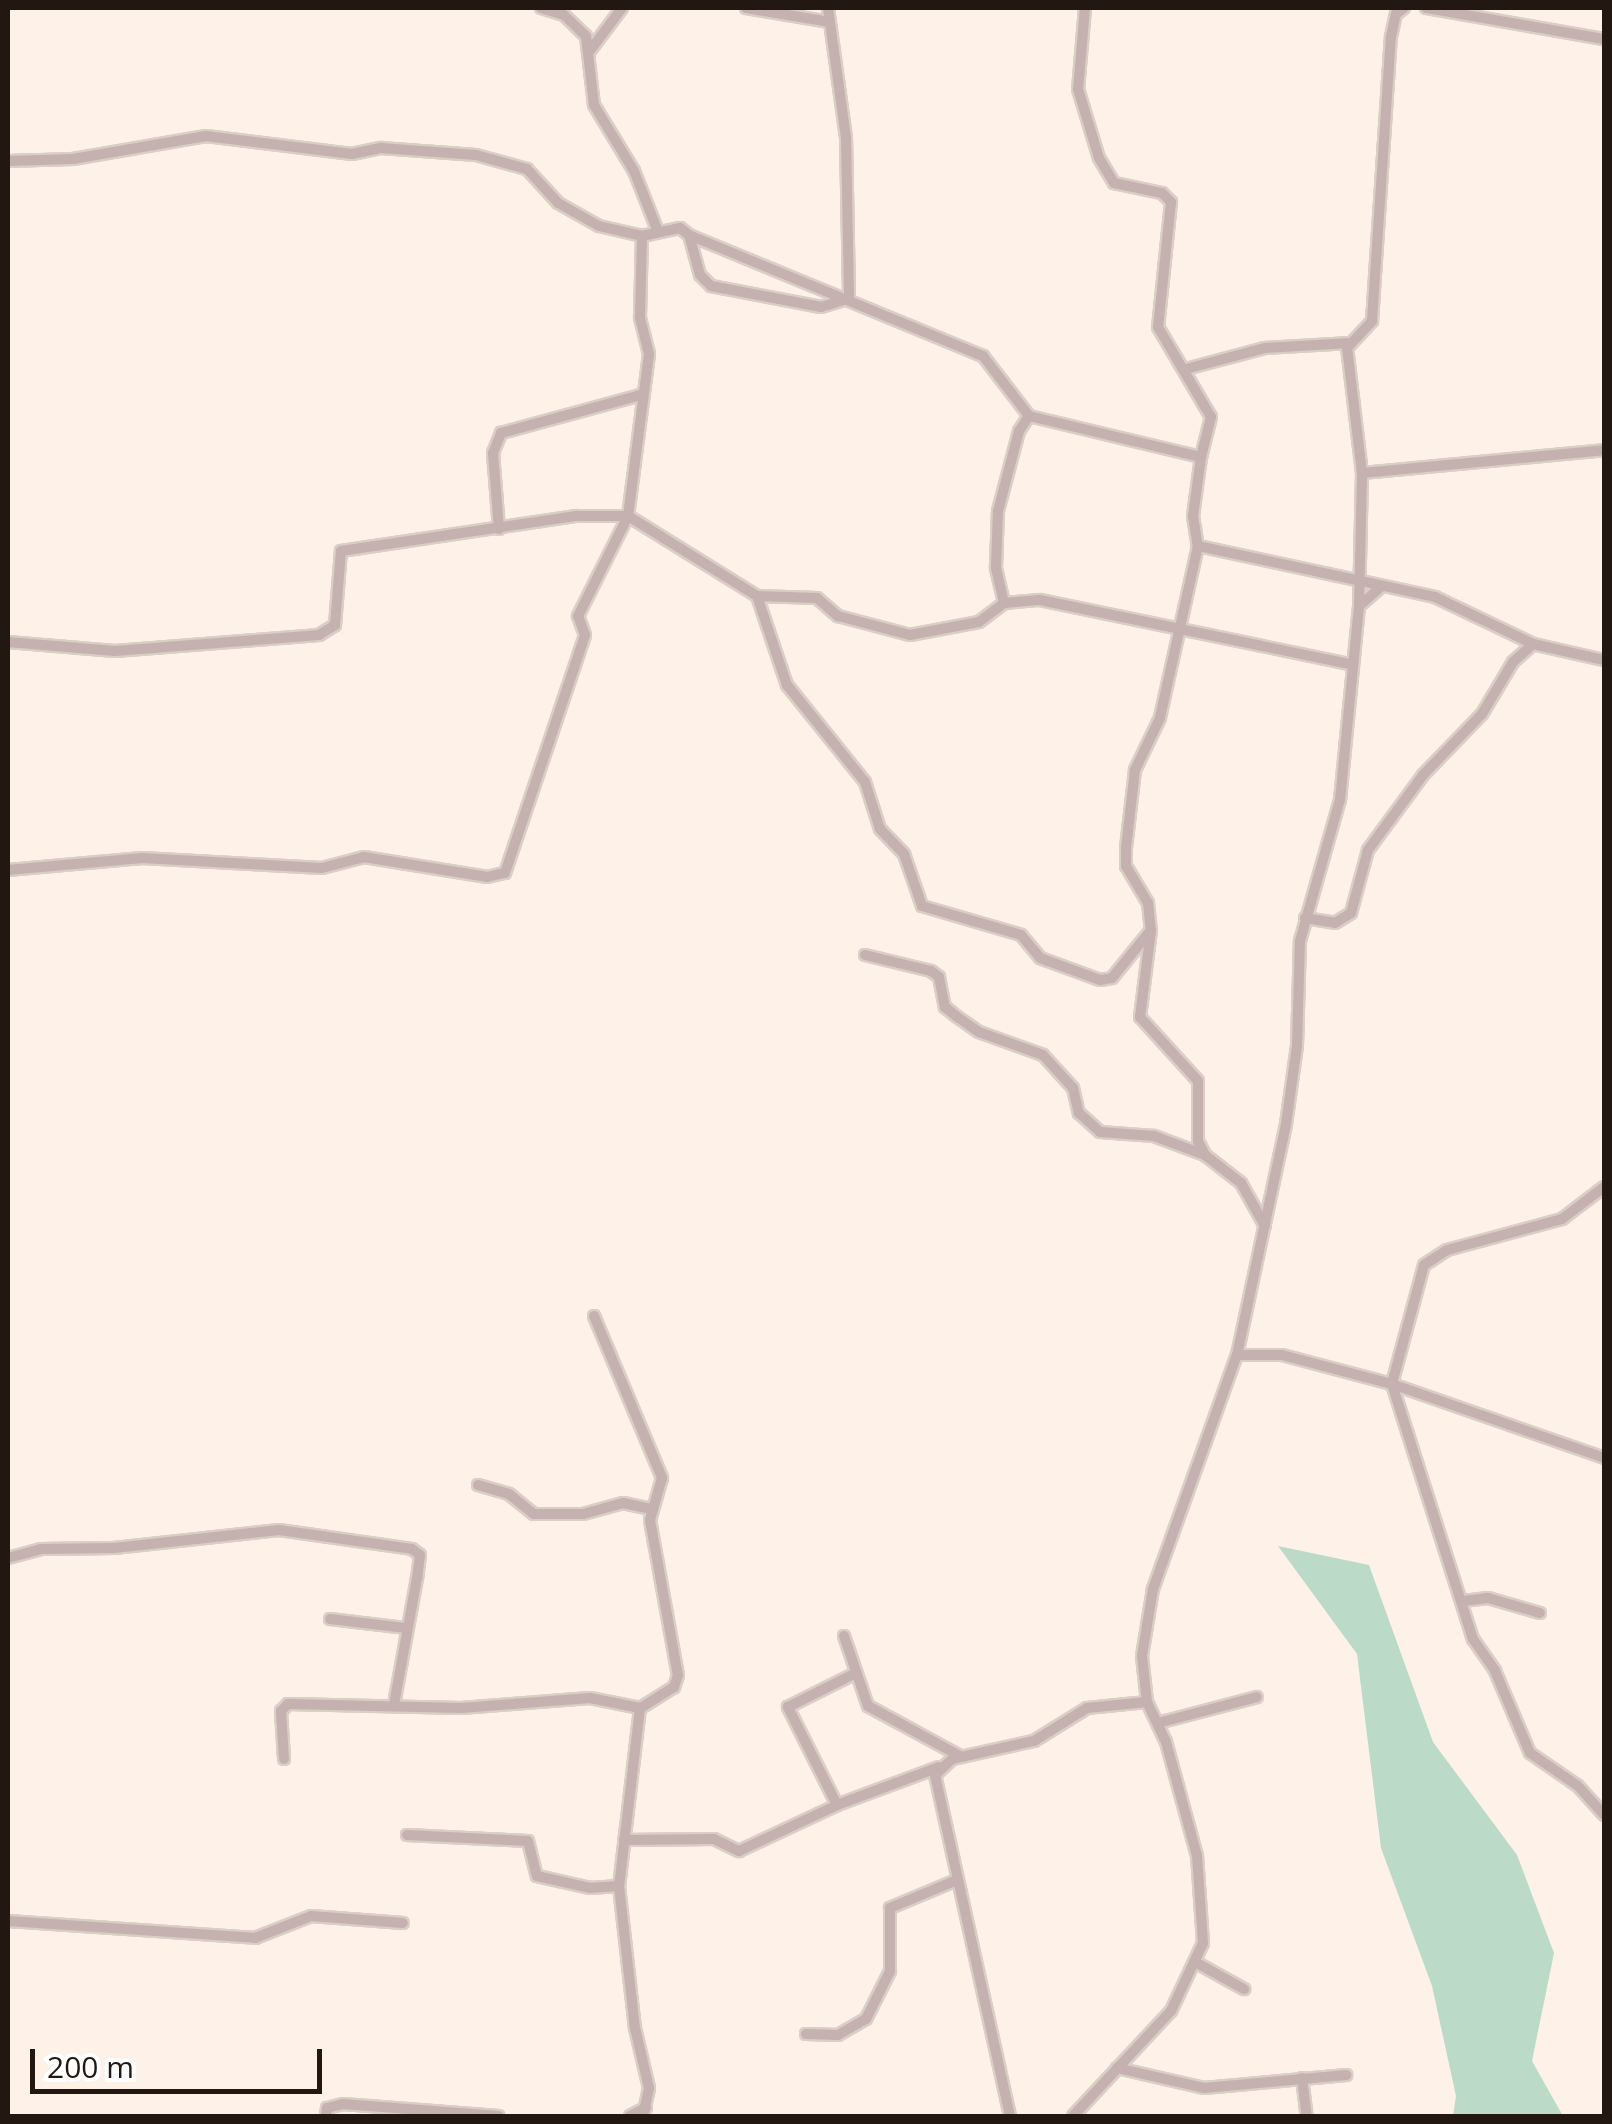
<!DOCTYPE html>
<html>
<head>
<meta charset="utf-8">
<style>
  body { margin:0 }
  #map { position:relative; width:1612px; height:2124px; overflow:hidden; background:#fdf1e8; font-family:"Open Sans",sans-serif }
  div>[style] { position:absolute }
  .green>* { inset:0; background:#bbdbc8 }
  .roads { filter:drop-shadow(2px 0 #dacec6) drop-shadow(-2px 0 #dacec6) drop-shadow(0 2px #dacec6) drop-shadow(0 -2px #dacec6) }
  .street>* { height:10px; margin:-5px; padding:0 5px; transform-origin:5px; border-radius:5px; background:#c5b1b0 }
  span { translate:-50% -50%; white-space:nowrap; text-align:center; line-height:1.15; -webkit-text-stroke:8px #fff; paint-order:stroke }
  .frame { position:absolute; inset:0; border:10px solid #221811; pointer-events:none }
  .scale { position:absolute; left:30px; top:2049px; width:292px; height:45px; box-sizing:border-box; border:5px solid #221811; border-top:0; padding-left:12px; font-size:30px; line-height:35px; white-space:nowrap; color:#221811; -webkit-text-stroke:8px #fff; paint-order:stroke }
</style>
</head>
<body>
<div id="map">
  <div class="green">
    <div style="clip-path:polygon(1278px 1546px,1369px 1565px,1433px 1742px,1517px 1855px,1554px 1953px,1532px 2061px,1563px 2116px,1453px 2116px,1456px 2096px,1432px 1986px,1381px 1848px,1357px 1654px)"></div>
  </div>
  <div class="roads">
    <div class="street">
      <div style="left:541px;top:8px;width:24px;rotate:17deg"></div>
      <div style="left:564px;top:15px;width:30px;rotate:44deg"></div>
      <div style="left:586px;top:36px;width:69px;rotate:83.4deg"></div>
      <div style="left:594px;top:105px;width:77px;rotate:58.8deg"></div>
      <div style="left:634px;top:171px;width:62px;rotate:68.4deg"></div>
      <div style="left:746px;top:8px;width:85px;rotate:9.5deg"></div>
      <div style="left:828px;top:8px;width:131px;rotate:82.1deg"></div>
      <div style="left:846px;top:138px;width:160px;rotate:88.9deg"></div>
      <div style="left:1085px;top:8px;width:81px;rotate:94.9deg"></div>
      <div style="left:1078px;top:89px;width:72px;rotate:73.1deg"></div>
      <div style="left:1099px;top:158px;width:29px;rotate:59deg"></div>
      <div style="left:1114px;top:183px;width:49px;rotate:11.8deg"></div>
      <div style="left:1162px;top:193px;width:13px;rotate:45deg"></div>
      <div style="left:1171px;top:202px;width:126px;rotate:95.9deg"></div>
      <div style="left:1158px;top:327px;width:104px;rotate:59.5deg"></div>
      <div style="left:1211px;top:417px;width:41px;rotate:104deg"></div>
      <div style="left:1426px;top:8px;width:181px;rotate:9.9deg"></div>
      <div style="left:589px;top:52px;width:55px;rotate:-53.1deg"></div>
      <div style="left:8px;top:161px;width:65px;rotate:-1.8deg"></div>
      <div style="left:73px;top:159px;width:135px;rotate:-9.8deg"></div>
      <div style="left:206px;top:136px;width:147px;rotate:7deg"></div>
      <div style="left:352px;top:154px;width:30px;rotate:-12deg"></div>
      <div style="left:381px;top:148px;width:95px;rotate:4.2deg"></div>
      <div style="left:476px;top:155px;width:53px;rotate:15.4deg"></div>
      <div style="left:527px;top:169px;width:46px;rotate:47.6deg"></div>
      <div style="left:558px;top:203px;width:47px;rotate:29.3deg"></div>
      <div style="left:599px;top:226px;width:44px;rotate:13.1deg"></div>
      <div style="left:642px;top:236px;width:39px;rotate:-12deg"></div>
      <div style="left:680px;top:228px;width:11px;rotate:38deg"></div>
      <div style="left:689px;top:235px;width:41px;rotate:74.6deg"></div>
      <div style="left:700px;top:275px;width:16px;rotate:45deg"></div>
      <div style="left:711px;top:286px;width:112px;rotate:10.8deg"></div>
      <div style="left:821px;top:307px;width:28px;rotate:-17deg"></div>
      <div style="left:689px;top:235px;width:318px;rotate:22.4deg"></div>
      <div style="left:983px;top:356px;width:76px;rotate:52.5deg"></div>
      <div style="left:1029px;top:416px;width:177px;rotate:13.4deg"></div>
      <div style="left:1201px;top:457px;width:60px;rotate:97.7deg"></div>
      <div style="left:1193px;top:516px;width:30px;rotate:81deg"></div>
      <div style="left:1198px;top:546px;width:242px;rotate:12.1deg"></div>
      <div style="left:1435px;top:597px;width:109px;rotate:25.6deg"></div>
      <div style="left:1533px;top:644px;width:73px;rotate:12.7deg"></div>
      <div style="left:1186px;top:369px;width:82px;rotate:-14.9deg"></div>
      <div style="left:1265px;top:348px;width:85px;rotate:-3.4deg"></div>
      <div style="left:1362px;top:473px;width:126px;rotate:-96.8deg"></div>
      <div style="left:1347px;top:348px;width:37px;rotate:-47deg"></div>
      <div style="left:1372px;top:321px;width:285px;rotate:-86.2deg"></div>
      <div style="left:1391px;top:37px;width:24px;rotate:-78deg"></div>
      <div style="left:1396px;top:14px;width:10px;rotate:-37deg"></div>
      <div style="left:499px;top:529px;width:76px;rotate:-94.5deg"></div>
      <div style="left:493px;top:453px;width:22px;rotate:-68deg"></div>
      <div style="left:501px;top:433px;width:145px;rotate:-15.2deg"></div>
      <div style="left:1198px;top:546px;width:176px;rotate:102.5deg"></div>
      <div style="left:1160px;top:718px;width:58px;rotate:115.7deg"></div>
      <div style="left:1135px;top:770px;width:79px;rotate:96.6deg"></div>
      <div style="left:1126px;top:848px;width:18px;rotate:90deg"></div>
      <div style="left:1126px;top:866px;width:43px;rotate:59.3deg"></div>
      <div style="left:1148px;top:903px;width:27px;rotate:84deg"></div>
      <div style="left:1151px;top:930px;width:88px;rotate:97.2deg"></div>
      <div style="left:1140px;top:1017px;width:86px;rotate:47.8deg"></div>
      <div style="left:1198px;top:1081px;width:60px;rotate:90deg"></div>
      <div style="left:1198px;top:1141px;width:16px;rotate:63deg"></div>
      <div style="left:1205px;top:1155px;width:46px;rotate:37.9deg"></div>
      <div style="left:1241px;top:1183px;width:49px;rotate:60.8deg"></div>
      <div style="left:757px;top:596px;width:60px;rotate:1.9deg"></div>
      <div style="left:817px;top:598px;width:28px;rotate:41deg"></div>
      <div style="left:838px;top:616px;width:74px;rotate:14.8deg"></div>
      <div style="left:910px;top:635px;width:70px;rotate:-10.7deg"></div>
      <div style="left:979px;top:622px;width:31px;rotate:-37deg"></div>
      <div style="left:1004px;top:603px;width:36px;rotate:-5deg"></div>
      <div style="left:1040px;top:600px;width:315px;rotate:11.7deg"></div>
      <div style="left:1004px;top:603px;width:37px;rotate:-103deg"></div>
      <div style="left:996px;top:567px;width:56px;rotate:-88deg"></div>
      <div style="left:998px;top:511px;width:83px;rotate:-75.3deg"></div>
      <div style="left:1019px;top:431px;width:18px;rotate:-56deg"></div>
      <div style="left:1359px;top:606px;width:30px;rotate:-41deg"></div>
      <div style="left:8px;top:642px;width:107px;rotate:4.8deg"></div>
      <div style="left:115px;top:651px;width:205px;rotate:-4.5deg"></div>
      <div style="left:319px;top:635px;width:19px;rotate:-32deg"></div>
      <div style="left:335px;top:625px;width:74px;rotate:-85.4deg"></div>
      <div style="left:341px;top:551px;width:238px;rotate:-8.5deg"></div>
      <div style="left:576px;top:516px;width:52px"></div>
      <div style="left:628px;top:516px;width:152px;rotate:31.8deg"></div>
      <div style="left:757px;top:596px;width:94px;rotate:71.4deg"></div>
      <div style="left:787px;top:685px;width:124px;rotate:51.2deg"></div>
      <div style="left:865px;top:782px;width:49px;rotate:72.3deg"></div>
      <div style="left:880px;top:829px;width:35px;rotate:46deg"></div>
      <div style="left:904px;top:854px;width:55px;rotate:70.9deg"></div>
      <div style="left:922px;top:906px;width:103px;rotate:16.3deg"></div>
      <div style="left:1021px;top:935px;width:30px;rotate:50deg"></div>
      <div style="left:1040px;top:958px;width:64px;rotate:20.1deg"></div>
      <div style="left:1100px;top:980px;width:12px;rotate:-9deg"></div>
      <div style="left:1112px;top:978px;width:62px;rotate:-50.9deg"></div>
      <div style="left:8px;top:870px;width:135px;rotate:-5.1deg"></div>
      <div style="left:142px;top:858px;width:180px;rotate:3.2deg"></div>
      <div style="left:322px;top:868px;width:43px;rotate:-14.7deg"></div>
      <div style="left:364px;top:857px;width:125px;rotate:9.2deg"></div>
      <div style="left:487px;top:877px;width:18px;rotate:-13deg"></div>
      <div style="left:505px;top:873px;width:251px;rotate:-71.4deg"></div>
      <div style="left:585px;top:635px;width:20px;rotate:-110deg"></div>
      <div style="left:578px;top:616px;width:112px;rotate:-63.4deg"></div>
      <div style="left:628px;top:516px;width:163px;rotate:-82.6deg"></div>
      <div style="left:649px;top:354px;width:38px;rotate:-104deg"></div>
      <div style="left:640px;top:317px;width:81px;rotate:-88.6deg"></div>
      <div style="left:1305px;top:918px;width:30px;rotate:9deg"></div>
      <div style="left:1335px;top:923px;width:19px;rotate:-32deg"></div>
      <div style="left:1351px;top:913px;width:65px;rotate:-74.9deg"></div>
      <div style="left:1368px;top:850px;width:93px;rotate:-53.7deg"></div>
      <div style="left:1423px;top:775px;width:85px;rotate:-46deg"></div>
      <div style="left:1482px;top:714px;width:61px;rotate:-59.2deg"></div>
      <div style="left:1513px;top:662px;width:27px;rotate:-42deg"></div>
      <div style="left:865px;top:955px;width:68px;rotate:13.6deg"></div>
      <div style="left:931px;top:971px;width:10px;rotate:37deg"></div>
      <div style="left:939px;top:977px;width:31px;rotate:79deg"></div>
      <div style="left:945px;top:1007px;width:14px;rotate:39deg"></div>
      <div style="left:956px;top:1016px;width:28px;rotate:35deg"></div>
      <div style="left:979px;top:1032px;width:68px;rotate:19.8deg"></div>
      <div style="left:1043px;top:1055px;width:45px;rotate:47.7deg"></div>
      <div style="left:1073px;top:1088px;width:26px;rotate:77deg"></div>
      <div style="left:1079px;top:1113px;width:28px;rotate:42deg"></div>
      <div style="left:1100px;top:1132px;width:54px;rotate:4.2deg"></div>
      <div style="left:1154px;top:1136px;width:54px;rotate:20.4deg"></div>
      <div style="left:1604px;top:1187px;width:53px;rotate:142.7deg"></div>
      <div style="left:1562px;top:1219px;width:119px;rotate:164.9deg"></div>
      <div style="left:1447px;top:1250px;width:27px;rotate:147deg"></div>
      <div style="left:1424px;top:1265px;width:123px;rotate:105.1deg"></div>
      <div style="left:1392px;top:1384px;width:268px;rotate:72.4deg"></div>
      <div style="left:1473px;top:1639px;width:39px;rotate:55deg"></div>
      <div style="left:1495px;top:1671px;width:89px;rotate:66.9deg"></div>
      <div style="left:1530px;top:1753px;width:58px;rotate:34.5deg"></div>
      <div style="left:1578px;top:1786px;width:39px;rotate:48deg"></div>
      <div style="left:594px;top:1316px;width:176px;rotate:67.2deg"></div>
      <div style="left:662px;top:1478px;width:44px;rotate:105.9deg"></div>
      <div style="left:650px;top:1520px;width:158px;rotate:79.8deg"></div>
      <div style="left:678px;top:1675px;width:13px;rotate:108deg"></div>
      <div style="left:674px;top:1687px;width:40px;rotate:148deg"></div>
      <div style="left:1237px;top:1355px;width:45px"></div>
      <div style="left:1282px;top:1355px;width:114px;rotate:14.8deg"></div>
      <div style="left:1392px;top:1384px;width:225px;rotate:19.2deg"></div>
      <div style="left:478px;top:1485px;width:32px;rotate:16deg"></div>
      <div style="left:509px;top:1494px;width:32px;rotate:39deg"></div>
      <div style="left:534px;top:1514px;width:49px"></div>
      <div style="left:583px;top:1514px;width:41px;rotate:-15.4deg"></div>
      <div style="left:623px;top:1503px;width:30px;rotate:12deg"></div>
      <div style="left:8px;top:1558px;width:34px;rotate:-15deg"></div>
      <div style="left:41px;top:1549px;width:73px;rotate:-0.8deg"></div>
      <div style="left:114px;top:1548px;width:166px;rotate:-6.2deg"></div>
      <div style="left:279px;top:1530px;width:134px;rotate:8.1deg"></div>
      <div style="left:412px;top:1549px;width:10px;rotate:37deg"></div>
      <div style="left:420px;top:1555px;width:23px;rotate:97deg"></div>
      <div style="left:417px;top:1578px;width:128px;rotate:100.3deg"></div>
      <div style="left:1463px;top:1601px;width:25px;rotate:-7deg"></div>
      <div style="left:1488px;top:1598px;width:54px;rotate:16.1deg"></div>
      <div style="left:330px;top:1619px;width:77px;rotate:6.8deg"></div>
      <div style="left:844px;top:1636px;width:74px;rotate:71.1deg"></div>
      <div style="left:868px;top:1706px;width:105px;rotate:28.5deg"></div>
      <div style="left:640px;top:1708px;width:179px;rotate:96.7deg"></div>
      <div style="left:619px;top:1886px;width:143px;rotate:83.6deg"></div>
      <div style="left:635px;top:2028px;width:62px;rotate:76.9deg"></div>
      <div style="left:649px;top:2088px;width:29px;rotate:102deg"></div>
      <div style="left:1158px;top:1723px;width:102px;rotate:-14.7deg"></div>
      <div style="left:284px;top:1759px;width:48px;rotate:-93.6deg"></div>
      <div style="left:281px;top:1711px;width:10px;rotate:-45deg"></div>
      <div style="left:288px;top:1704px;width:173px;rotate:1.3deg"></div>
      <div style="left:461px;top:1708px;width:129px;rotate:-4.4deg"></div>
      <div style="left:590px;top:1698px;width:51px;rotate:11.3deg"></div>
      <div style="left:837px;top:1805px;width:110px;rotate:-116.6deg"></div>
      <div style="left:788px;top:1707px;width:72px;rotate:-26.6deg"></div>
      <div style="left:407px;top:1835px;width:121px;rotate:2.8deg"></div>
      <div style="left:528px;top:1841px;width:36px;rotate:76deg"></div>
      <div style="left:537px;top:1876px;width:54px;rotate:12.8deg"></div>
      <div style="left:590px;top:1888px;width:29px;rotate:-4deg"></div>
      <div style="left:624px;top:1840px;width:90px;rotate:-0.6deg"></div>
      <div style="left:714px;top:1839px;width:28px;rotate:26deg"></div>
      <div style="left:739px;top:1851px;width:108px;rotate:-25.1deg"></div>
      <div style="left:837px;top:1805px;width:109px;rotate:-20.4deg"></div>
      <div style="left:8px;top:1921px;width:248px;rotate:3.9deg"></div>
      <div style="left:255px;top:1938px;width:60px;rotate:-21.4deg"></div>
      <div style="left:311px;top:1916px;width:92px;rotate:4.4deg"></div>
      <div style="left:1197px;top:1963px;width:54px;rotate:29deg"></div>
      <div style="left:806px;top:2034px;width:32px;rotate:2deg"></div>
      <div style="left:838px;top:2035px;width:32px;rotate:-30deg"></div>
      <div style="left:866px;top:2019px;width:54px;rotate:-63.4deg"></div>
      <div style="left:890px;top:1971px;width:63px;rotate:-90deg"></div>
      <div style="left:890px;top:1908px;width:73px;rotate:-22.7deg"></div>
      <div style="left:1117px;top:2068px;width:89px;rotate:12.9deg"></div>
      <div style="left:1204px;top:2088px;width:143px;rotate:-5.2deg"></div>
      <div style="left:1302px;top:2078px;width:38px;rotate:83deg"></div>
      <div style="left:326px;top:2116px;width:8px;rotate:-83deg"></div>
      <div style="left:327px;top:2108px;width:16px;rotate:-14deg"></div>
      <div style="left:343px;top:2104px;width:156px;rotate:4.4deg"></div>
      <div style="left:630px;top:2116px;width:18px;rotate:-27deg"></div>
      <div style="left:1010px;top:2116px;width:349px;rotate:-102.4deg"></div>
      <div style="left:935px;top:1775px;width:23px;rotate:-43deg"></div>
      <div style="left:952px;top:1759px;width:84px;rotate:-12.4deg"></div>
      <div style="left:1034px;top:1741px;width:62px;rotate:-31.9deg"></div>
      <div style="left:1087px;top:1708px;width:60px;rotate:-5.7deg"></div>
      <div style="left:1073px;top:2116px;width:144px;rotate:-47deg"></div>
      <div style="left:1171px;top:2011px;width:75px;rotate:-64.8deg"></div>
      <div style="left:1203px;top:1943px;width:87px;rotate:-93.9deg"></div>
      <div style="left:1197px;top:1856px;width:118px;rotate:-105.2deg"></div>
      <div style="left:1166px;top:1742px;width:44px;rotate:-115.4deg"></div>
      <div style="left:1147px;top:1702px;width:46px;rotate:-96.2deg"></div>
      <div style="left:1142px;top:1656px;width:68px;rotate:-80.7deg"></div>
      <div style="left:1153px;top:1589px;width:249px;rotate:-70.3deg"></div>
      <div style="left:1237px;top:1355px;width:236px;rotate:-78deg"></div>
      <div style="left:1286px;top:1124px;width:79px;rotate:-82deg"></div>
      <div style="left:1297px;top:1046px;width:105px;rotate:-88.4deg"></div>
      <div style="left:1300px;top:941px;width:147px;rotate:-74.2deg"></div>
      <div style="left:1340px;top:800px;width:195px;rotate:-84.4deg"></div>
      <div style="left:1359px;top:606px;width:133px;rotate:-88.7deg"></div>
      <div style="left:1362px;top:473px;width:243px;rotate:-5.4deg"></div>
    </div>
  </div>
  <div class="frame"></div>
  <div class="scale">200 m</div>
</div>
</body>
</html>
